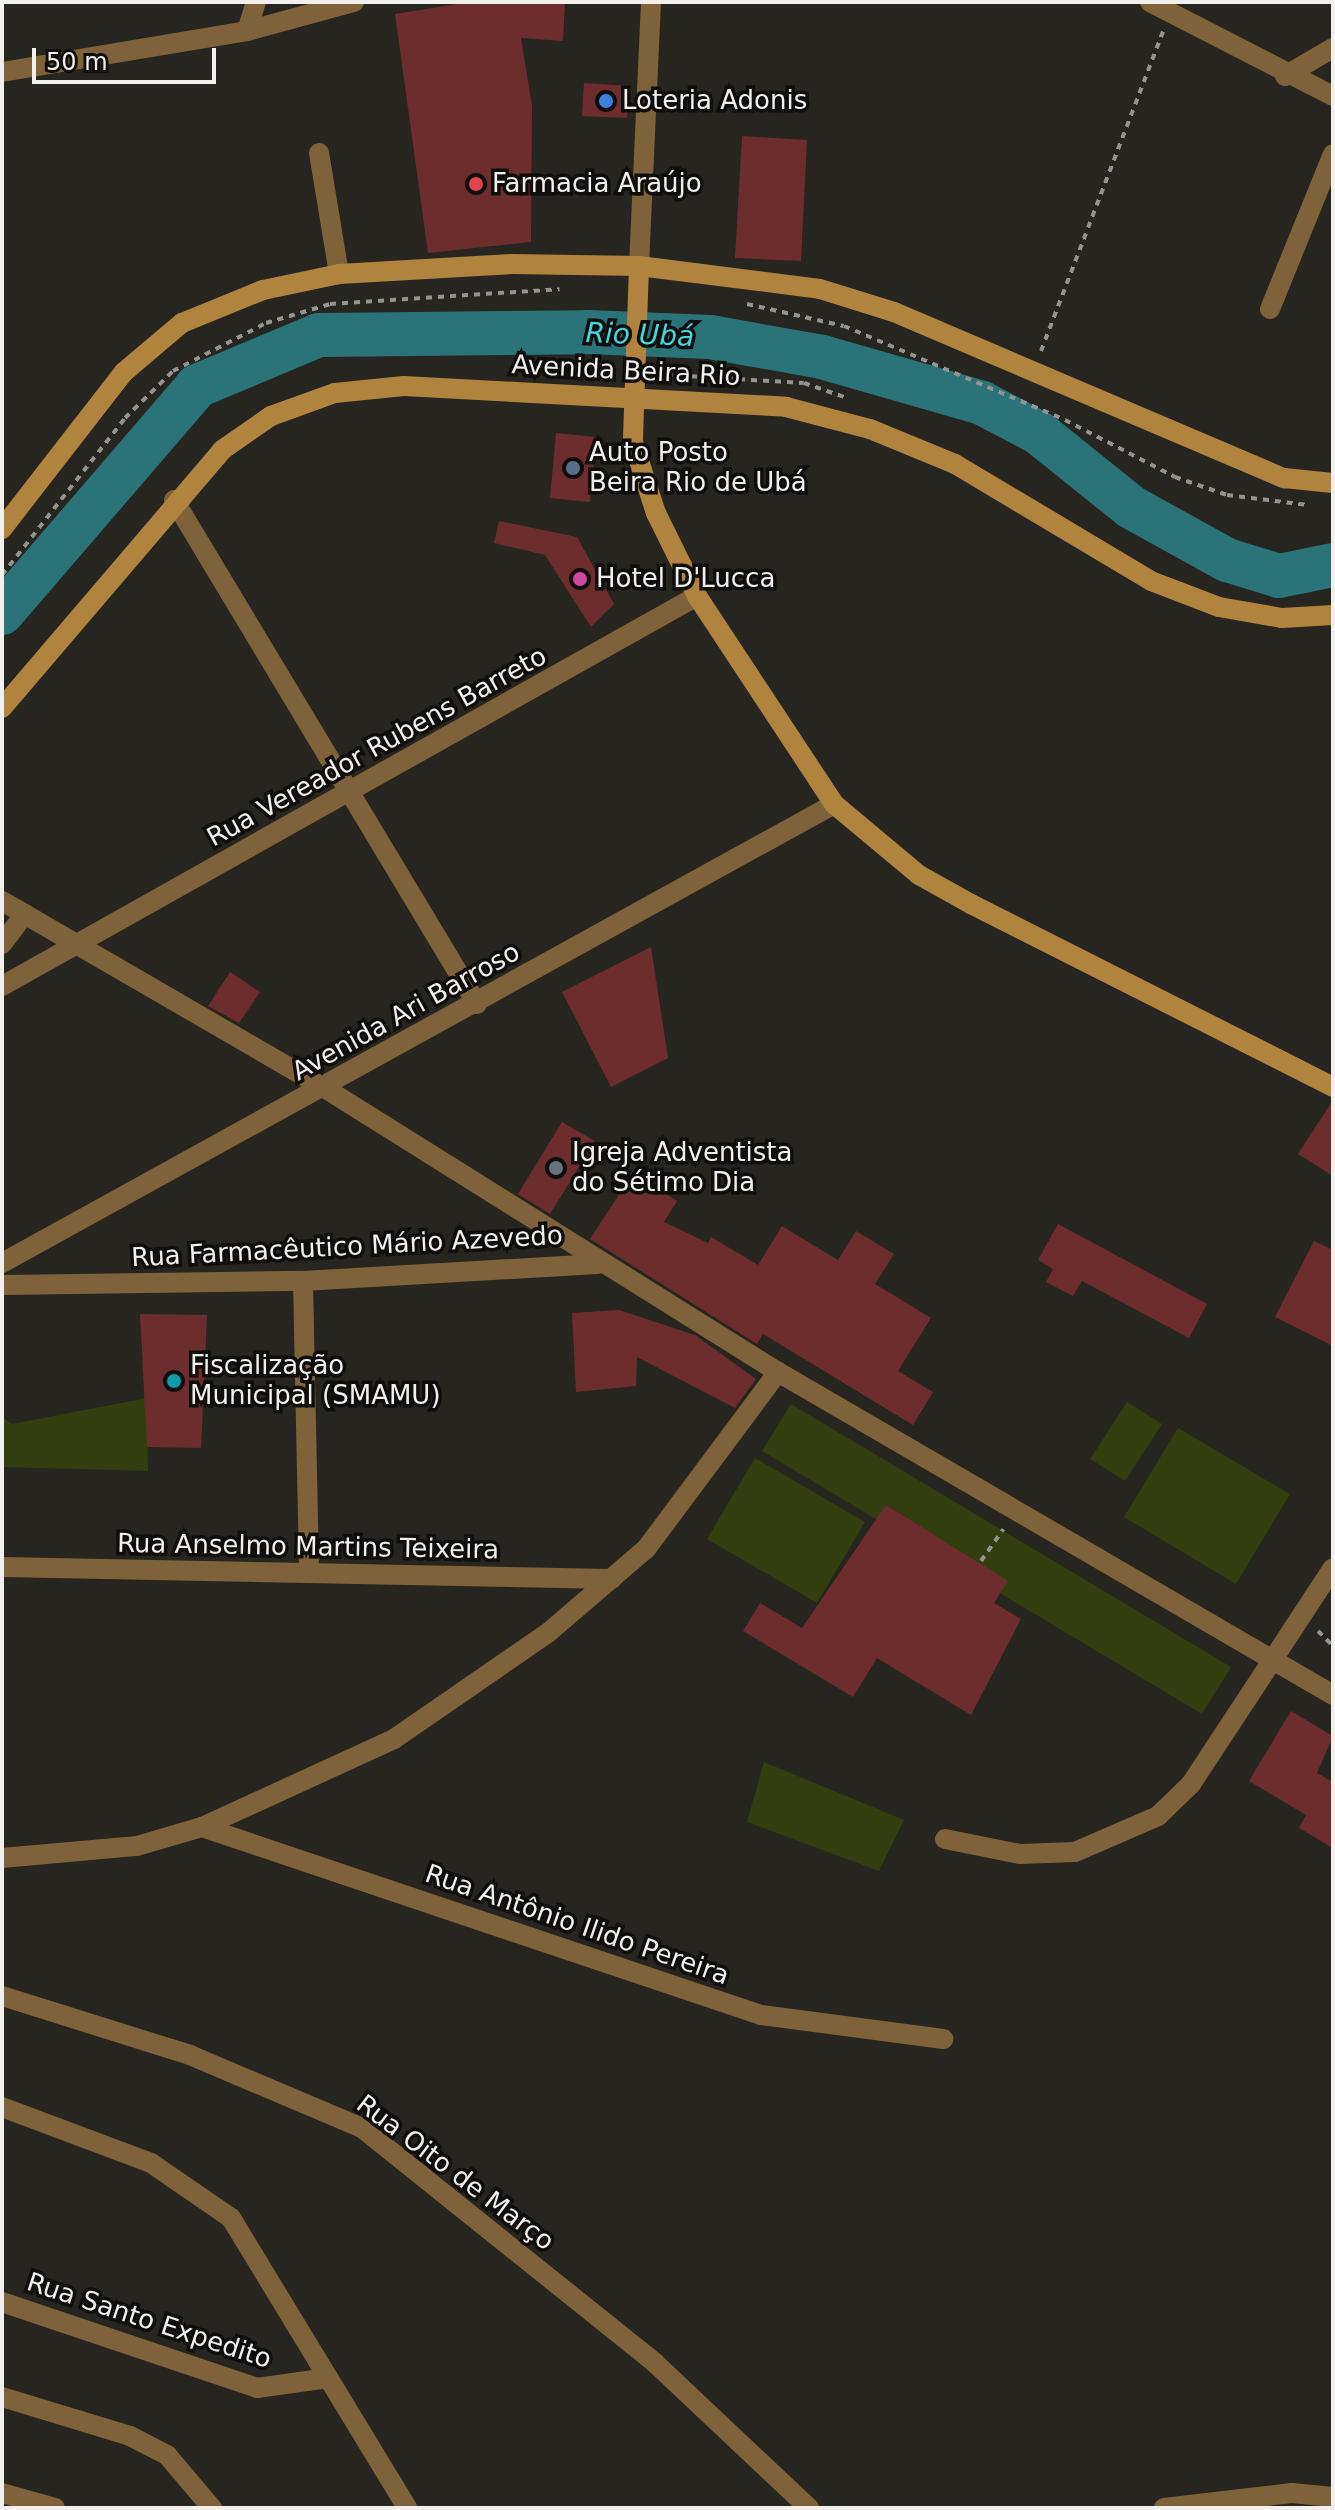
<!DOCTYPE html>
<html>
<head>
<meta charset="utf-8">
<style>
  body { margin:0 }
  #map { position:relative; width:1335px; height:2510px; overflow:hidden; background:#262520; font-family:"DejaVu Sans",sans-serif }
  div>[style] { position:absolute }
  .green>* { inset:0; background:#323e0e }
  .river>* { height:44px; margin:-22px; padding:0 22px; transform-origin:22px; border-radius:22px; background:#2a7478 }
  .building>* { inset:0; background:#6d2d2e }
  .path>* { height:4px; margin-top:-2px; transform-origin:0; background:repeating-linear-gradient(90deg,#94938f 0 6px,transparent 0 12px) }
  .minor>* { height:20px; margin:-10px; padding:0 10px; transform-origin:10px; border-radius:10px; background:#7e6239 }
  .tertiary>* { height:20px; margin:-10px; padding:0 10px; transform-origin:10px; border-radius:10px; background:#7e6239 }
  .secondary>* { height:20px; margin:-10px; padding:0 10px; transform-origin:10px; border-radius:10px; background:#b0843f }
  .dots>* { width:22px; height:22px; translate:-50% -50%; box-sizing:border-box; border:4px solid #0f0e0c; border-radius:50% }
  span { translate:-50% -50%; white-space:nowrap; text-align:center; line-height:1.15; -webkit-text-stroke:7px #0f0e0c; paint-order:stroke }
  .poi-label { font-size:26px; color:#f1f0ed }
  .left { translate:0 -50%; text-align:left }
  .street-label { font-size:26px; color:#f1f0ed }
  .water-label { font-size:28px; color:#45d7dd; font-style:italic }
  .frame { position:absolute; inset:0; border:4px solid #f1f0ed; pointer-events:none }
  .scale { position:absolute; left:32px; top:48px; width:184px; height:36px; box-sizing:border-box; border:4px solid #f1f0ed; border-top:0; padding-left:10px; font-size:24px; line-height:28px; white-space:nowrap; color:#f1f0ed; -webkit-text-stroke:6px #0f0e0c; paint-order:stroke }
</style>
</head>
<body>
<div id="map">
  <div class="green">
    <div style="clip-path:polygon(147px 1398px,148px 1471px,2px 1467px,2px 1417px,12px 1424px)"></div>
    <div style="clip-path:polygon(1127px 1402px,1162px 1424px,1125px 1481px,1090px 1459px)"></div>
    <div style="clip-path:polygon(791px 1404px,1231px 1667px,1202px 1714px,762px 1451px)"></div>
    <div style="clip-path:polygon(1178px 1428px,1290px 1494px,1236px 1584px,1124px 1517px)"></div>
    <div style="clip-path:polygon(755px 1458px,865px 1522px,817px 1603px,707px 1539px)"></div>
    <div style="clip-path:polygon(764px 1762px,904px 1820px,879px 1871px,747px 1822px)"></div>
  </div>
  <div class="river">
    <div style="left:2px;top:613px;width:299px;rotate:-49.3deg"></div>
    <div style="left:197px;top:386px;width:132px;rotate:-22.7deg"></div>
    <div style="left:319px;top:335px;width:269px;rotate:-0.6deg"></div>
    <div style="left:588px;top:332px;width:122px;rotate:2.3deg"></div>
    <div style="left:710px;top:337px;width:114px;rotate:10.1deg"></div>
    <div style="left:822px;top:357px;width:166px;rotate:16deg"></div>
    <div style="left:982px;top:403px;width:64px;rotate:27.8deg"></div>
    <div style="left:1039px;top:433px;width:118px;rotate:38.8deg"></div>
    <div style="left:1131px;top:507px;width:110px;rotate:28.9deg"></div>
    <div style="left:1227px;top:560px;width:54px;rotate:17.1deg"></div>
    <div style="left:1279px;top:576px;width:55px;rotate:-11.5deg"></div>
  </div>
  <div class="building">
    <div style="clip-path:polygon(469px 2px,565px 2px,563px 41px,521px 38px,532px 106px,531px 242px,428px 253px,395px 14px)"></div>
    <div style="clip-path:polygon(584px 83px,629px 86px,627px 118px,582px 116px)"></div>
    <div style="clip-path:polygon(742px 136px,807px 140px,801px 261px,735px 258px)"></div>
    <div style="clip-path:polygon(556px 433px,596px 437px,590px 502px,550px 498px)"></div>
    <div style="clip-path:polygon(499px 521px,577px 537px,614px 604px,591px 627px,545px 555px,494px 543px)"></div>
    <div style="clip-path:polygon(651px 947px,668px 1058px,611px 1087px,562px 992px)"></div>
    <div style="clip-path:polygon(230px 972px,260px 992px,239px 1023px,208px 1006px)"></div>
    <div style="clip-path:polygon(1333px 1100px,1333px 1176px,1298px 1154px)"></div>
    <div style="clip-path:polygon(562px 1122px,595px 1141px,550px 1214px,518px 1194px)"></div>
    <div style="clip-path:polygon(633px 1173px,677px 1201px,664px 1222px,708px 1243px,711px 1237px,758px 1265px,782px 1226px,838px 1260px,856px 1231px,894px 1254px,875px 1284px,931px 1318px,898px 1371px,933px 1392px,913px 1425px,763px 1334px,757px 1344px,590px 1239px)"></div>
    <div style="clip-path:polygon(1058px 1224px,1207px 1304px,1189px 1338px,1082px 1281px,1073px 1296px,1046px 1282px,1053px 1269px,1038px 1260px)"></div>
    <div style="clip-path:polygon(1314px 1241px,1333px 1250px,1333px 1346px,1275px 1317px)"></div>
    <div style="clip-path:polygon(619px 1310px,695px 1335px,756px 1379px,735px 1408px,637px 1357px,636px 1386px,576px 1392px,572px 1313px)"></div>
    <div style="clip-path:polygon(140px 1314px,207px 1315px,201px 1448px,147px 1447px)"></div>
    <div style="clip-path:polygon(886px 1505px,1008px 1581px,994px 1603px,1021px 1619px,971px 1715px,877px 1658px,853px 1697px,743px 1631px,760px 1603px,802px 1628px)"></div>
    <div style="clip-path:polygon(1291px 1711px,1333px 1736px,1317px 1773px,1333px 1782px,1333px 1848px,1299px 1828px,1306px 1815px,1249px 1781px)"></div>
  </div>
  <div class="path">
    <div style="left:747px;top:304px;width:99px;rotate:12.8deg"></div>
    <div style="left:844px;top:326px;width:240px;rotate:23deg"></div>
    <div style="left:1065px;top:420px;width:124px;rotate:27.4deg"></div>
    <div style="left:1175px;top:477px;width:55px;rotate:19.1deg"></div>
    <div style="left:1227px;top:495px;width:81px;rotate:7.1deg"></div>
    <div style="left:1041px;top:351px;width:342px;rotate:-69.1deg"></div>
    <div style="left:655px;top:374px;width:149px;rotate:3.5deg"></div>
    <div style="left:804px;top:383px;width:46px;rotate:19.2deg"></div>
    <div style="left:2px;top:575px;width:199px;rotate:-51.9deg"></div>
    <div style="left:125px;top:418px;width:67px;rotate:-44.4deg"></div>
    <div style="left:173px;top:371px;width:105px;rotate:-27.3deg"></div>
    <div style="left:266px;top:323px;width:67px;rotate:-16.5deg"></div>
    <div style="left:330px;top:304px;width:230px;rotate:-3.7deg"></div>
    <div style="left:981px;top:1561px;width:39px;rotate:-55deg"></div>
    <div style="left:1318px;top:1631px;width:21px;rotate:45deg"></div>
  </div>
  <div class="minor">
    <div style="left:247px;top:31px;width:30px;rotate:-73deg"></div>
    <div style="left:1285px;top:76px;width:56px;rotate:-30.3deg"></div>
    <div style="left:319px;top:153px;width:123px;rotate:80.6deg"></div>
    <div style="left:639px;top:266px;width:264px;rotate:-87.4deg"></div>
    <div style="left:1270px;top:309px;width:167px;rotate:-67.9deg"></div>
    <div style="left:174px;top:500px;width:588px;rotate:58.99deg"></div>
    <div style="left:2px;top:901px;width:371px;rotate:30.1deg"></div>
    <div style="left:323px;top:1087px;width:537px;rotate:32.06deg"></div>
    <div style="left:778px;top:1372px;width:642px;rotate:30.2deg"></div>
    <div style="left:2px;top:944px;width:38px;rotate:-53deg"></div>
    <div style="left:2px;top:986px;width:797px;rotate:-29.3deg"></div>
    <div style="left:2px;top:1263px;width:950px;rotate:-28.88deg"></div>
    <div style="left:303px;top:1281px;width:292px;rotate:88.8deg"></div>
    <div style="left:2px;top:1285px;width:301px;rotate:-0.8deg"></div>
    <div style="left:303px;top:1281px;width:295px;rotate:-3.3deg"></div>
    <div style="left:2px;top:1567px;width:610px;rotate:1.13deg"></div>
    <div style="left:202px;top:1827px;width:590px;rotate:18.59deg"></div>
    <div style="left:761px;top:2015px;width:184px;rotate:7.5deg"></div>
    <div style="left:945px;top:1839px;width:76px;rotate:11.3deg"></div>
    <div style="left:1020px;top:1854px;width:55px;rotate:-2.1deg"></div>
    <div style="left:1075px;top:1852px;width:90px;rotate:-23.4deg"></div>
    <div style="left:1158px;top:1816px;width:46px;rotate:-44.1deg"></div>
    <div style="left:1191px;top:1784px;width:258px;rotate:-56.7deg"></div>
    <div style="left:2px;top:1858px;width:136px;rotate:-5.1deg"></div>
    <div style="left:137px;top:1846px;width:68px;rotate:-16.3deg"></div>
    <div style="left:202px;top:1827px;width:211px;rotate:-24.6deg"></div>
    <div style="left:394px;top:1739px;width:188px;rotate:-34.6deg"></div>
    <div style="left:549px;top:1632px;width:128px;rotate:-40.6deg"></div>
    <div style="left:646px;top:1549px;width:221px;rotate:-53.3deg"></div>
    <div style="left:2px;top:1996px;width:197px;rotate:17.4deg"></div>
    <div style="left:190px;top:2055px;width:187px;rotate:23deg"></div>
    <div style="left:362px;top:2128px;width:376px;rotate:38.7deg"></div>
    <div style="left:655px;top:2363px;width:212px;rotate:43.3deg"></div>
    <div style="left:2px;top:2107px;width:159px;rotate:20.6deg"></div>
    <div style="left:151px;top:2163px;width:97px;rotate:34.5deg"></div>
    <div style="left:231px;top:2218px;width:339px;rotate:58.7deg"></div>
    <div style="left:2px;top:2302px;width:269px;rotate:18.6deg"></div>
    <div style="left:257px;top:2388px;width:72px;rotate:-8deg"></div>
    <div style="left:2px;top:2397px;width:134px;rotate:16.9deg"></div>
    <div style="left:130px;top:2436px;width:42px;rotate:27.2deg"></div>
    <div style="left:167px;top:2455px;width:70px;rotate:49.7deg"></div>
    <div style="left:2px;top:2493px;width:55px;rotate:15.8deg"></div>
    <div style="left:1164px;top:2508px;width:129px;rotate:-6.7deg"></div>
    <div style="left:1292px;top:2493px;width:41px;rotate:5.6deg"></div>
  </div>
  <div class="tertiary">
    <div style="left:1150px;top:2px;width:206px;rotate:27.2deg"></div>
    <div style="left:2px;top:72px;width:248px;rotate:-9.5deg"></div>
    <div style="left:247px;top:31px;width:111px;rotate:-15.2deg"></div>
  </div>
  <div class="secondary">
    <div style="left:639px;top:266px;width:176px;rotate:92deg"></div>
    <div style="left:633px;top:442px;width:75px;rotate:72.1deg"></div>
    <div style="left:656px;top:513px;width:93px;rotate:63.7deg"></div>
    <div style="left:697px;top:596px;width:249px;rotate:56.6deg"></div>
    <div style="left:834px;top:804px;width:111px;rotate:39.9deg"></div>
    <div style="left:919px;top:875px;width:60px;rotate:29.1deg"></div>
    <div style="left:971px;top:904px;width:406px;rotate:26.8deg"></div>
    <div style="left:2px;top:529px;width:199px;rotate:-52.2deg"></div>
    <div style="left:124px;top:372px;width:76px;rotate:-40.2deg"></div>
    <div style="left:182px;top:323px;width:87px;rotate:-22.2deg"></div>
    <div style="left:263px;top:290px;width:78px;rotate:-11.9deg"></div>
    <div style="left:339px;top:274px;width:173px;rotate:-3.3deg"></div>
    <div style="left:512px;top:264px;width:127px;rotate:0.9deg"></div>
    <div style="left:639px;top:266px;width:182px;rotate:7.2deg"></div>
    <div style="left:820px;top:289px;width:77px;rotate:17.3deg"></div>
    <div style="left:894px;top:312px;width:424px;rotate:23.1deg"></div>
    <div style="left:1284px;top:478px;width:49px;rotate:5.8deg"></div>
    <div style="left:2px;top:708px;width:339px;rotate:-49.5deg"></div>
    <div style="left:222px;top:450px;width:60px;rotate:-34.8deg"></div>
    <div style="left:271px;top:416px;width:68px;rotate:-19.8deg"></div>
    <div style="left:335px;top:393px;width:69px;rotate:-5.8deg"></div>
    <div style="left:404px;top:386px;width:383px;rotate:3.1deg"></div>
    <div style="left:786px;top:407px;width:87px;rotate:14.7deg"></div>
    <div style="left:870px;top:429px;width:92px;rotate:22.4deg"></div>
    <div style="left:955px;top:464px;width:228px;rotate:30.8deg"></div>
    <div style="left:1151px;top:581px;width:73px;rotate:20.9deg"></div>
    <div style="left:1219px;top:607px;width:64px;rotate:9.9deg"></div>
    <div style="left:1282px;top:618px;width:51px;rotate:-3.4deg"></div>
  </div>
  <div class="dots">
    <div style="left:606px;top:101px;background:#3f7fe0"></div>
    <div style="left:476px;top:184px;background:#e0444e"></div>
    <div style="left:573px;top:468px;background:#5c6f8a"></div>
    <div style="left:580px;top:579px;background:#d1479c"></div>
    <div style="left:556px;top:1168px;background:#6b7280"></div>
    <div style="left:174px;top:1381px;background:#0f9aa8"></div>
  </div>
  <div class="poi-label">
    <span class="left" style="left:622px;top:101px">Loteria Adonis</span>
    <span class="left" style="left:492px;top:184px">Farmacia Araújo</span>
    <span class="left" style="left:589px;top:468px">Auto Posto<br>Beira Rio de Ubá</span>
    <span class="left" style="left:596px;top:579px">Hotel D'Lucca</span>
    <span class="left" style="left:572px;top:1168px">Igreja Adventista<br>do Sétimo Dia</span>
    <span class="left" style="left:190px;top:1381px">Fiscalização<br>Municipal (SMAMU)</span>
  </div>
  <div class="street-label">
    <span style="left:626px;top:371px;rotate:3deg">Avenida Beira Rio</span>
    <span style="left:377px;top:747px;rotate:-29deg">Rua Vereador Rubens Barreto</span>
    <span style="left:406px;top:1012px;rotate:-29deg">Avenida Ari Barroso</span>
    <span style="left:347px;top:1247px;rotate:-3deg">Rua Farmacêutico Mário Azevedo</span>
    <span style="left:308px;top:1547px;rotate:1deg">Rua Anselmo Martins Teixeira</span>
    <span style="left:577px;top:1925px;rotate:19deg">Rua Antônio Ilido Pereira</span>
    <span style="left:455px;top:2173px;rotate:37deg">Rua Oito de Março</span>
    <span style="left:149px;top:2321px;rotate:18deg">Rua Santo Expedito</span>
  </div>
  <div class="water-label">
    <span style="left:640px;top:335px;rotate:2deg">Rio Ubá</span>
  </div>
  <div class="frame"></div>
  <div class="scale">50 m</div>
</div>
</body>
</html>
